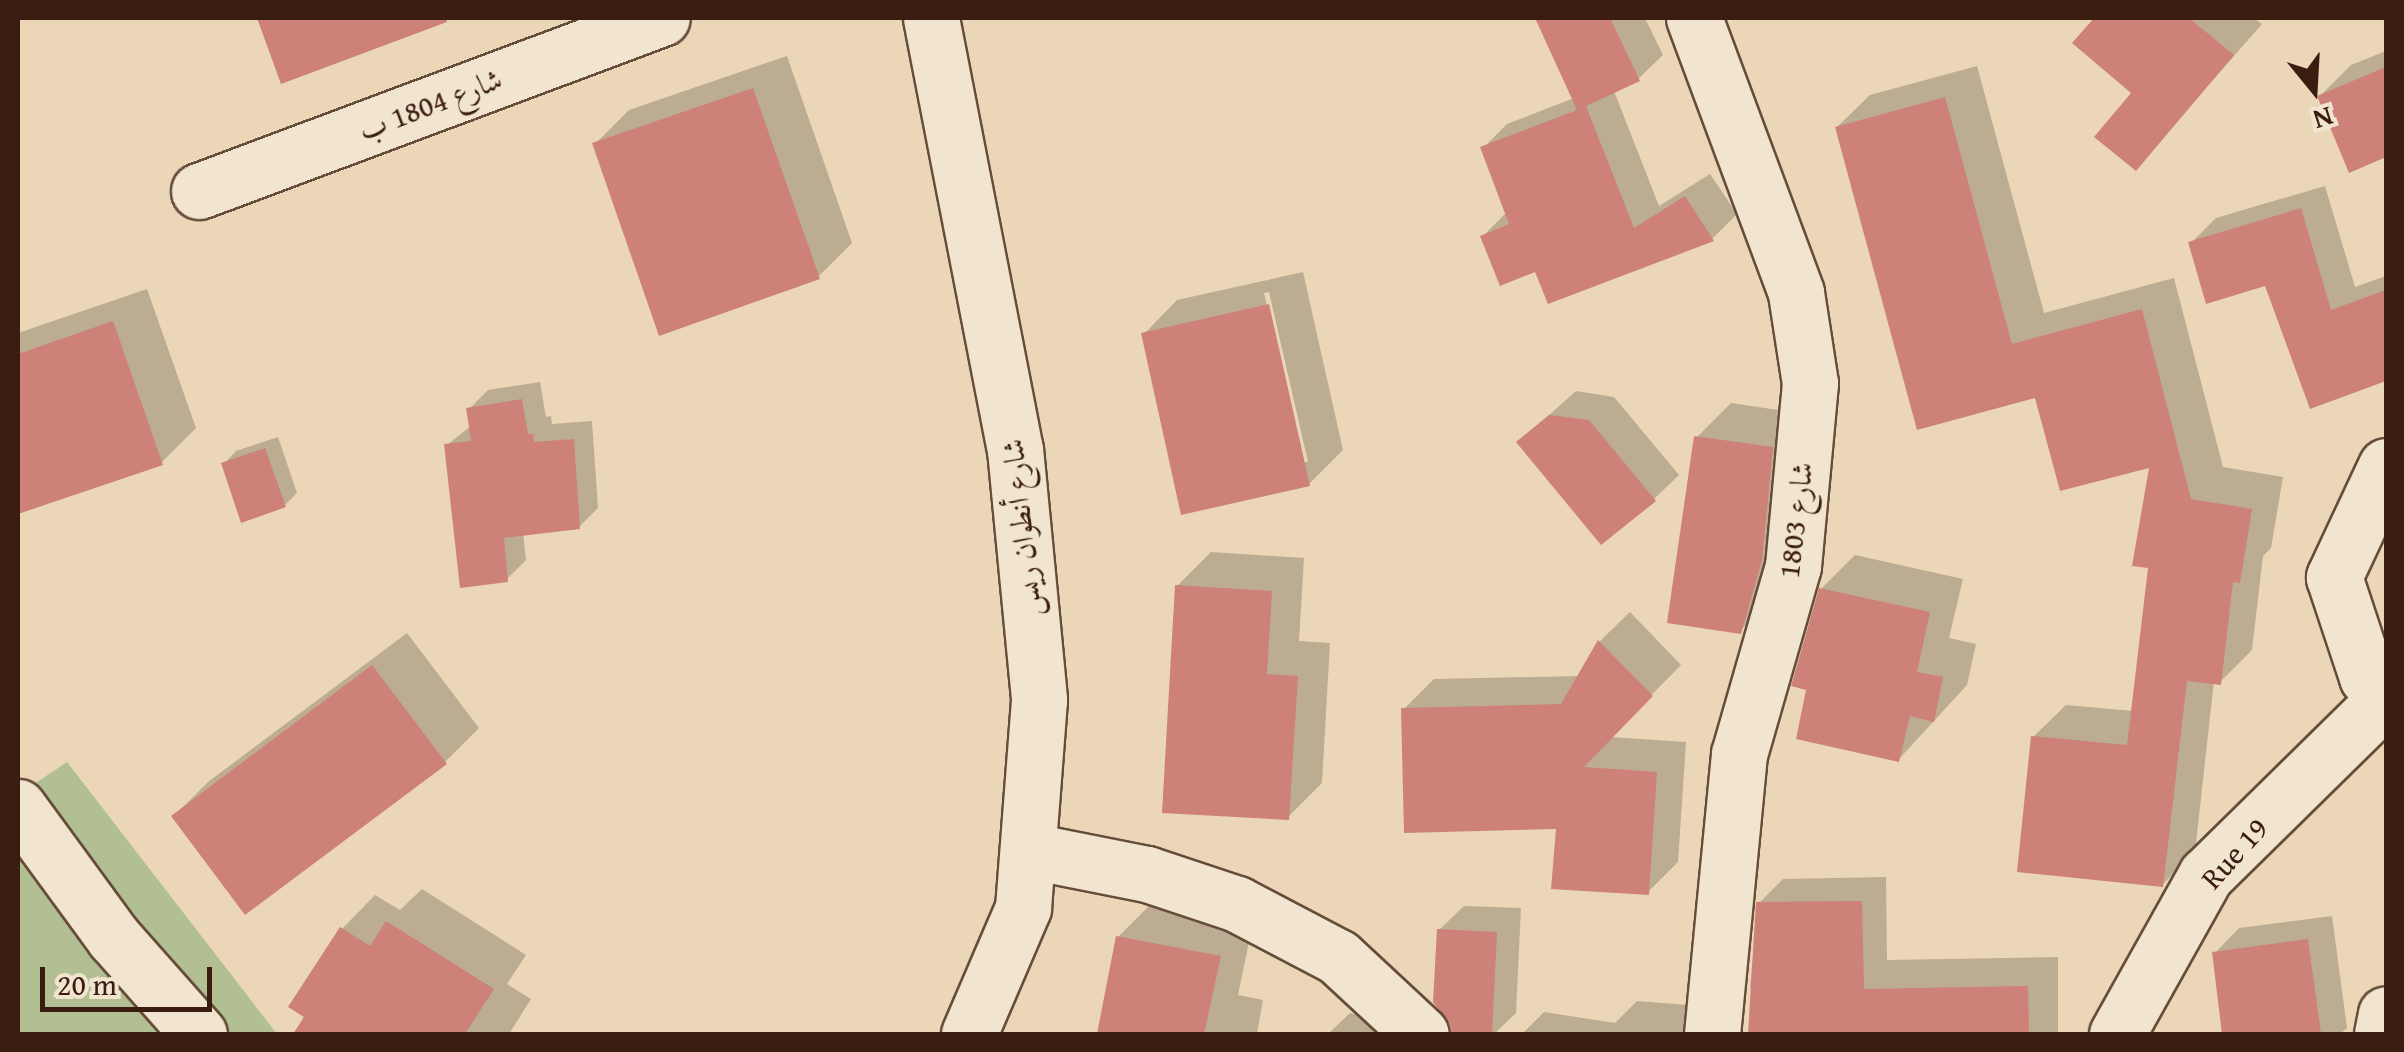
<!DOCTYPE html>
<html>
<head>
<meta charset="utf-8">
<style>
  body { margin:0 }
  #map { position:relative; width:2404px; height:1052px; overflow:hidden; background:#ebd7b7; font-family:"Gentium Book Plus",Amiri,serif }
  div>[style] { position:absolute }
  .green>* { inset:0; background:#b1bf93 }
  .shadow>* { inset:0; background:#0003 }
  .building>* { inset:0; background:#cd8178 }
  .roads { filter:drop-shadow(2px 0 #664c3a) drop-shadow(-2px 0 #664c3a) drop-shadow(0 2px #664c3a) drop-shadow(0 -2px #664c3a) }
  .minor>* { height:55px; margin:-27.5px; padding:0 27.5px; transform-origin:27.5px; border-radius:27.5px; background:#f2e5d0 }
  span { translate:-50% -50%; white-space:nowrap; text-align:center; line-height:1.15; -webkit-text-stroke:9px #f2e5d0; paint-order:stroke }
  .street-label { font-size:30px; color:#3a1d10 }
  .frame { position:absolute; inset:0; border:20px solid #3a1d10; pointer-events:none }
  .north { position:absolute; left:2264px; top:40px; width:100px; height:100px; -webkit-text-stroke:8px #f2e5d0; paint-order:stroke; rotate:162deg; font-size:28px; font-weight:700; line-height:40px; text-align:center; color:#3a1d10 }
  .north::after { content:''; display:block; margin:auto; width:35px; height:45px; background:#3a1d10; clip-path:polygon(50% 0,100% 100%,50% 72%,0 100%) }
  .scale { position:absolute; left:40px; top:967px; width:172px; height:45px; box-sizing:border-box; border:5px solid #3a1d10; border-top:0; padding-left:12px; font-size:30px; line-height:35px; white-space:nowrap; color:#3a1d10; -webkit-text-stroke:8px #f2e5d0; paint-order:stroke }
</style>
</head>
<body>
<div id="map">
  <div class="green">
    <div style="clip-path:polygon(67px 762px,277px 1034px,18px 1034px,18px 795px)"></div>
  </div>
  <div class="shadow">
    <div style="clip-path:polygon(260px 18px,405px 18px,377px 46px,283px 81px)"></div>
    <div style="clip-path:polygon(1537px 18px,1645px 18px,1663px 55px,1638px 79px,1614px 91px,1659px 206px,1710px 174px,1737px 214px,1713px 238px,1549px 301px,1537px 269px,1483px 236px,1507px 212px,1483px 148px,1507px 124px,1574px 98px)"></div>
    <div style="clip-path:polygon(2097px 18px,2254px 18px,2262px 24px,2136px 168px,2134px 92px,2075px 43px)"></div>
    <div style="clip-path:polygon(2386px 51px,2386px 165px,2383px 156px,2320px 96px,2351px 65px)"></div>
    <div style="clip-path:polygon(787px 56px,852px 243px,818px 277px,595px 144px,629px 110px)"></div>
    <div style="clip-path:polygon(1977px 66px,2044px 313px,2174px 278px,2223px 467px,2283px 477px,2271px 548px,2263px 556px,2252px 650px,2220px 682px,2214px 681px,2195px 852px,2163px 884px,2033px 737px,2066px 705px,2133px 711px,2150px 566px,2152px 464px,2037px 394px,1837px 127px,1870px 95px)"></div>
    <div style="clip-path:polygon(2325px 186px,2355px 287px,2386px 276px,2386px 379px,2311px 406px,2266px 283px,2191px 243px,2216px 218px)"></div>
    <div style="clip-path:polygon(evenodd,1303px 272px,1343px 450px,1309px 484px,1144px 334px,1177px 300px,1303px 272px,1269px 292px,1308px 462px,1302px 462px,1264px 293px,1269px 292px)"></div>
    <div style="clip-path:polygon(147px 289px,196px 428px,162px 462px,18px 512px,18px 333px)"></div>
    <div style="clip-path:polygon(540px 382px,546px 417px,551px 416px,552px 424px,592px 421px,598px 508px,579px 527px,523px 533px,526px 560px,507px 579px,447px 445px,472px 425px,469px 409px,488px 390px)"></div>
    <div style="clip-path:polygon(1576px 391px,1614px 397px,1679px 475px,1654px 499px,1519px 442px)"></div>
    <div style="clip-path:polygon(1731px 403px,1805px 414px,1774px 597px,1740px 631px,1697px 437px)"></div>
    <div style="clip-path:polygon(278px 437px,297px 493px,285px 505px,224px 464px,236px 451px)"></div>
    <div style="clip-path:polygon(1211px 552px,1304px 558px,1299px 641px,1330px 643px,1322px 783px,1288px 817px,1177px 586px)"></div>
    <div style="clip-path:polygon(1855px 555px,1963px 579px,1949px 638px,1976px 644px,1967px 685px,1899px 759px,1821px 589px)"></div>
    <div style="clip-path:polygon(1630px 612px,1681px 665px,1610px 737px,1686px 742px,1678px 862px,1648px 892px,1404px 709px,1434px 679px,1580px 676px,1600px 641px)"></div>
    <div style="clip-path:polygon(407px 633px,479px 728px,445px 762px,174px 816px,208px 782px)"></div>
    <div style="clip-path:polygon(1886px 877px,1887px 960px,2058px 957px,2058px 1034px,1826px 1034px,1825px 991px,1830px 986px,1750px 988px,1758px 904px,1783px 879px)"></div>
    <div style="clip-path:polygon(422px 889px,526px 955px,507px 984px,531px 999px,509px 1034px,296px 1034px,342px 929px,375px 895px,400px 910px)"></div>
    <div style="clip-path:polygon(1152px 903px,1253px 923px,1238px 995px,1263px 1000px,1257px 1034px,1099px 1034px,1118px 937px)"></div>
    <div style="clip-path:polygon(1464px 906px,1521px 908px,1516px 1013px,1494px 1034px,1454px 1034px,1439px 930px)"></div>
    <div style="clip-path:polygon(2332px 916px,2347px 1028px,2340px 1034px,2225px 1034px,2215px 953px,2239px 928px)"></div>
    <div style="clip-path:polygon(1637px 1001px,1712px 1007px,1730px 1034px,1522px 1034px,1544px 1012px,1615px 1023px)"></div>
    <div style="clip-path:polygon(1350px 1013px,1432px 1034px,1328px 1034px)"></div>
  </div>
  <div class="building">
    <div style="clip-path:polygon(257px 18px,446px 18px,447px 22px,281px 84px)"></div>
    <div style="clip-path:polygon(1535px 18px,1610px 18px,1640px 81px,1586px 106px,1634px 228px,1685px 196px,1714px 241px,1548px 304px,1535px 272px,1500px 286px,1480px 236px,1509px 224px,1480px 147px,1577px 110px)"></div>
    <div style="clip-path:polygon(2094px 18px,2189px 18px,2234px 55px,2136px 171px,2094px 137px,2131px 93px,2072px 43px)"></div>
    <div style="clip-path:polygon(2386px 67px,2386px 157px,2349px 173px,2317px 96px)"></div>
    <div style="clip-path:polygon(753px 88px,820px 279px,659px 336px,592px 143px)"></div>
    <div style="clip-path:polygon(1945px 97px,2012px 344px,2142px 309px,2191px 499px,2252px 509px,2240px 583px,2233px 582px,2221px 685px,2187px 681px,2163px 887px,2017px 872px,2031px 736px,2127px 745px,2148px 568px,2132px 566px,2149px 468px,2060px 491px,2035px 398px,1917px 430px,1835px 127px)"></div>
    <div style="clip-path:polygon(2301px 208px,2331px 310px,2386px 290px,2386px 381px,2310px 409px,2265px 286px,2206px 304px,2188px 242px)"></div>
    <div style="clip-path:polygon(1269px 304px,1310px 486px,1181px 515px,1141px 333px)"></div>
    <div style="clip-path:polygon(113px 321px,163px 465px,18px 514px,18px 354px)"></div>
    <div style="clip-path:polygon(522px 399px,528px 434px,533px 434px,534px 442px,574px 439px,580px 529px,504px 538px,508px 582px,460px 588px,444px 444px,471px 441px,466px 408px)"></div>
    <div style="clip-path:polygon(1549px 415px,1589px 420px,1656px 501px,1601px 545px,1516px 442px)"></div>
    <div style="clip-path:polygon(1694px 436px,1773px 447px,1762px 560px,1741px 634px,1667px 623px)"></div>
    <div style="clip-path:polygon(265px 448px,286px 507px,241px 523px,221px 463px)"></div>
    <div style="clip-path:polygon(1175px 585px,1272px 591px,1267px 674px,1298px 676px,1289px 820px,1162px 813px)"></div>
    <div style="clip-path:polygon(1819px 588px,1930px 612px,1917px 672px,1943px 677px,1934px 722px,1910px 716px,1899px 762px,1796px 739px,1806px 690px,1791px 686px)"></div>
    <div style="clip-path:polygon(1598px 640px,1653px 696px,1584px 767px,1657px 772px,1649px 895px,1551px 889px,1556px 829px,1404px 833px,1401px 708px,1561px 704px)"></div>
    <div style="clip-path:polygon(372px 665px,447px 764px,245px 915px,171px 816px)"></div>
    <div style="clip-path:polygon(1862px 901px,1864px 989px,2028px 986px,2029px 1034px,1748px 1034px,1756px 902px)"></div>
    <div style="clip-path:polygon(386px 921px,494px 989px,465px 1034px,293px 1034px,304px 1017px,288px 1007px,340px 927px,370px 946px)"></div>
    <div style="clip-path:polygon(1437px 929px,1497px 932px,1492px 1034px,1451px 1034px,1450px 1024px,1433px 1002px)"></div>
    <div style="clip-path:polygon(1116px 936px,1221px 956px,1204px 1034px,1097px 1034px)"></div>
    <div style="clip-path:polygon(2308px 939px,2321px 1034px,2222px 1034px,2212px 952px)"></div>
  </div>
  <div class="roads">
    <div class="minor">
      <div style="left:931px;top:18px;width:439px;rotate:79deg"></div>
      <div style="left:1015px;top:449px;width:252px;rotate:84.5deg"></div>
      <div style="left:1039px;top:700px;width:209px;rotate:94.4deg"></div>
      <div style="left:1023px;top:908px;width:137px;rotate:113.2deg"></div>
      <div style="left:1694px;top:18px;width:293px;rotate:69.6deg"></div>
      <div style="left:1796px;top:293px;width:91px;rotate:81.2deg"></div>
      <div style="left:1810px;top:383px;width:184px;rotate:95.3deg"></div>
      <div style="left:1793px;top:566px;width:196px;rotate:106deg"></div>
      <div style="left:1739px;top:754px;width:281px;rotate:95.5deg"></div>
      <div style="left:199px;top:191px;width:494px;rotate:-20.5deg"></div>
      <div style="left:2386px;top:466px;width:123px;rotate:115.1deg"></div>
      <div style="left:2334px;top:577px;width:105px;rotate:71.7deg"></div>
      <div style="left:2367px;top:677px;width:28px;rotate:48deg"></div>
      <div style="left:18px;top:807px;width:162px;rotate:53.8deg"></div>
      <div style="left:114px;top:938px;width:128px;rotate:48.5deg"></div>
      <div style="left:1031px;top:851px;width:118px;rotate:11.2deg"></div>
      <div style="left:1147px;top:874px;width:95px;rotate:18.4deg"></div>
      <div style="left:1237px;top:904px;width:114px;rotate:27.7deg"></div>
      <div style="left:1338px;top:957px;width:113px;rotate:42.9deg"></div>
      <div style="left:2117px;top:1034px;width:182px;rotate:-60.8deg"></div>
      <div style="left:2206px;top:875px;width:252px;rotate:-44.5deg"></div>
      <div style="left:2382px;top:1034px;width:20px;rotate:-79deg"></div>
    </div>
  </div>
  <div class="street-label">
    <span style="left:430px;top:104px;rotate:-21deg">شارع 1804 ب</span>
    <span style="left:1795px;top:520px;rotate:-83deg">شارع 1803</span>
    <span style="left:1021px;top:528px;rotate:-96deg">شارع أنطوان ريس</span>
    <span style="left:2234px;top:853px;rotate:-48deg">Rue 19</span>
  </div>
  <div class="frame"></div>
  <div class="north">N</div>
  <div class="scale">20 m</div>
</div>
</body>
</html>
